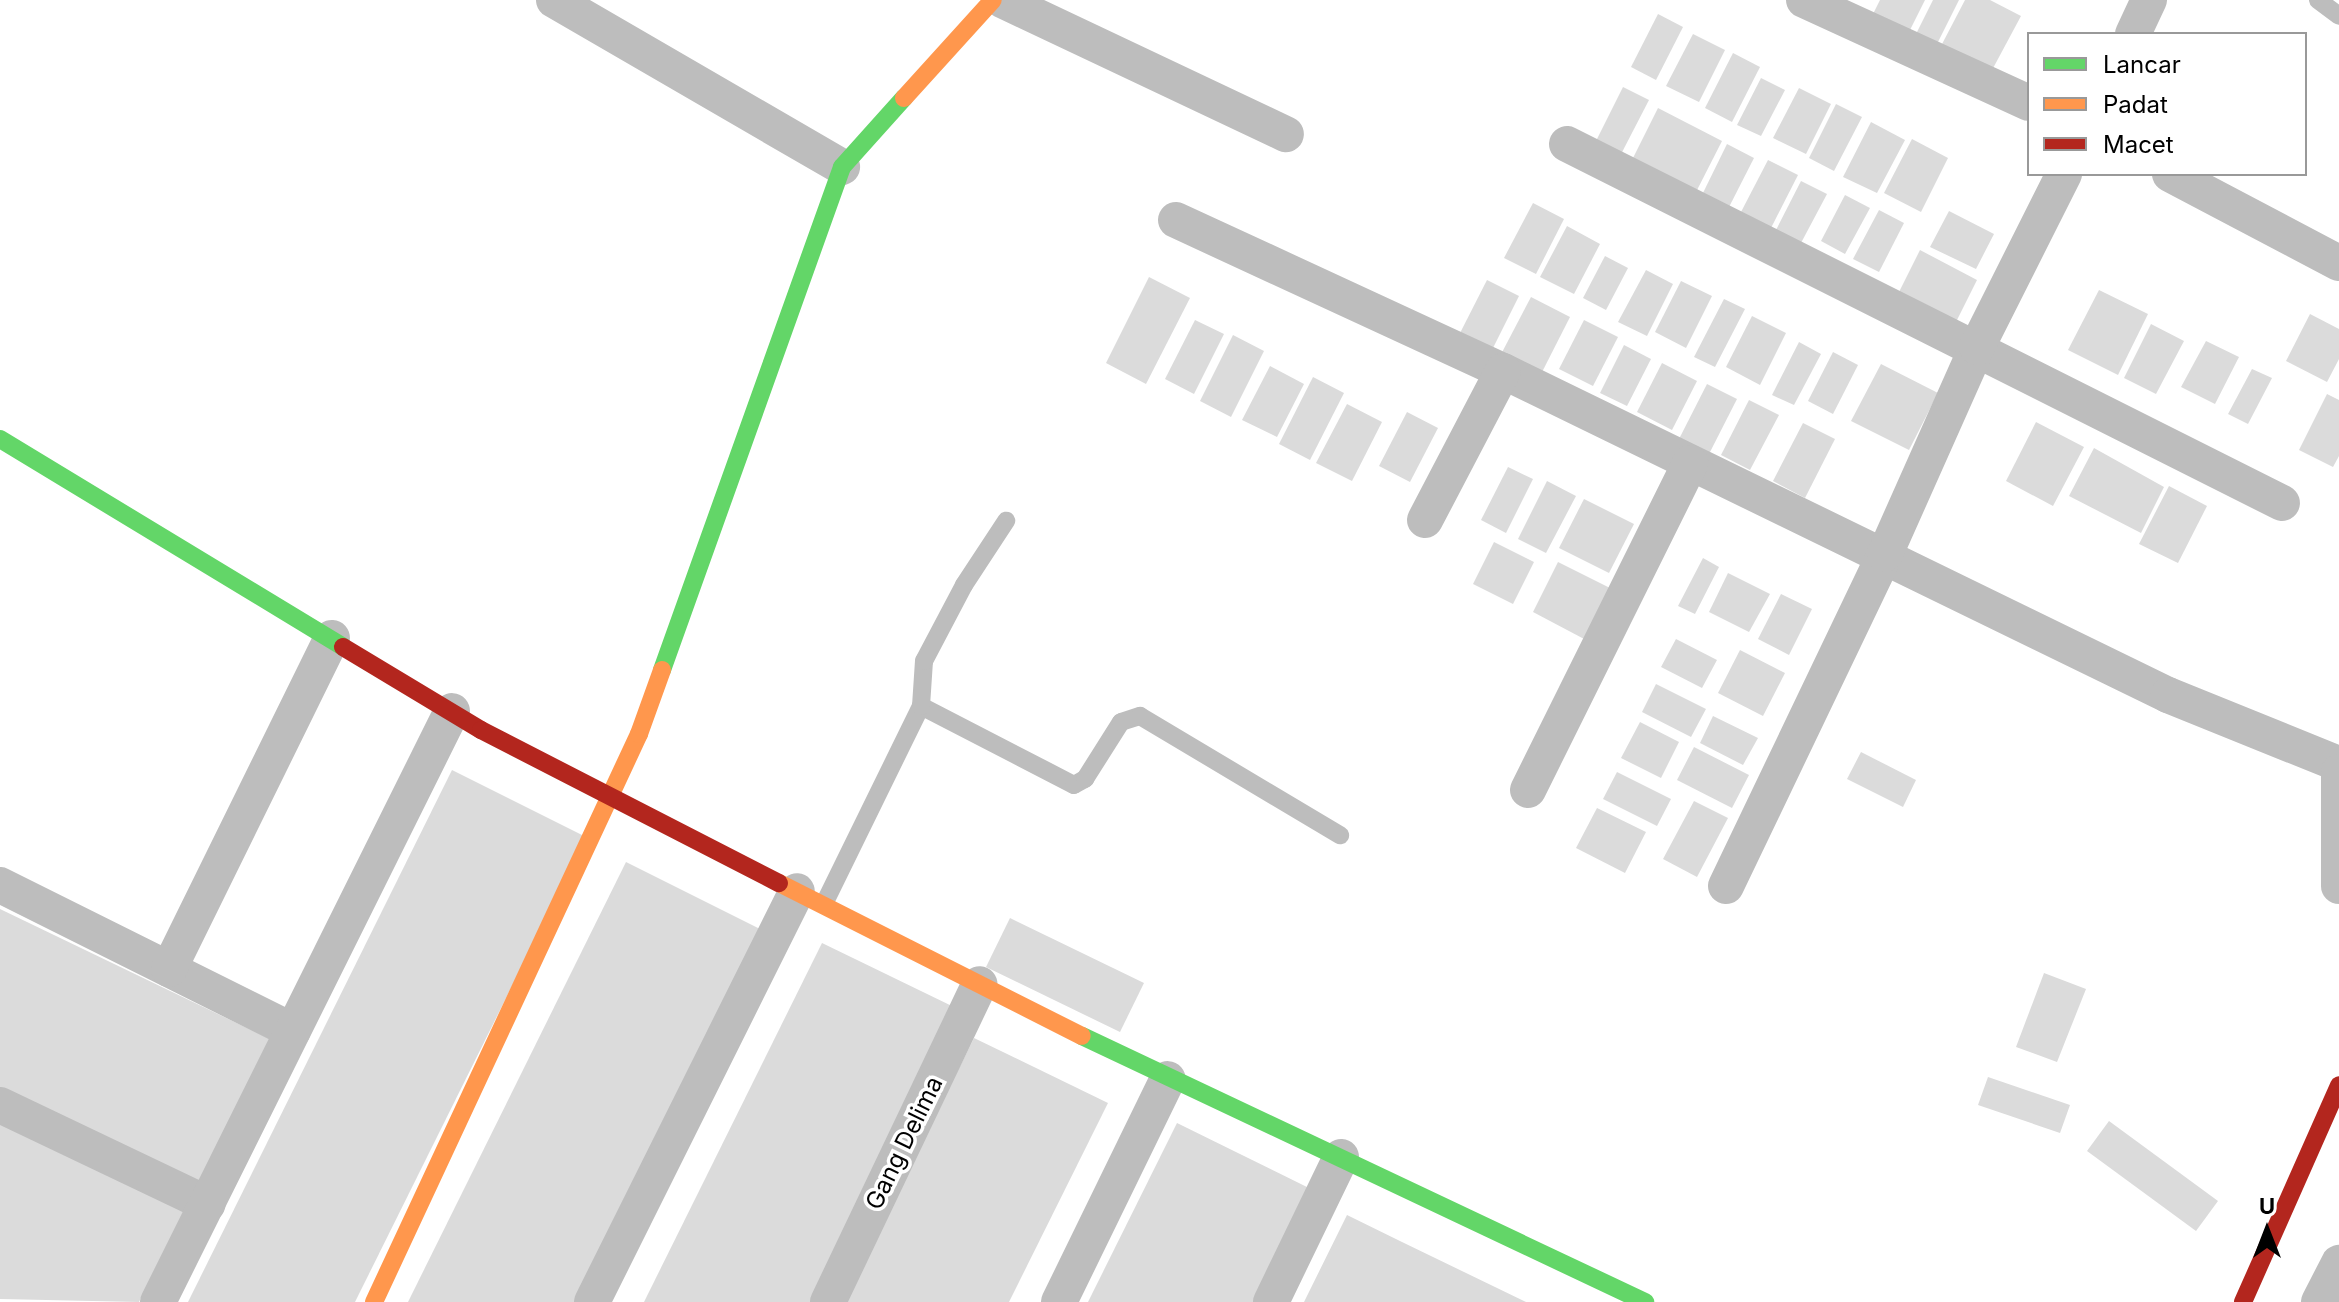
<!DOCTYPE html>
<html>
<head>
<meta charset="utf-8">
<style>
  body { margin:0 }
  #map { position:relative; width:2339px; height:1302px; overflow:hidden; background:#fff; font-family:Inter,sans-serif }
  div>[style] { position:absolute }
  .building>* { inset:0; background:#dbdbdb }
  .lane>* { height:18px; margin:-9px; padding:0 9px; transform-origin:9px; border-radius:9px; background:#bdbdbd }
  .street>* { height:36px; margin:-18px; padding:0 18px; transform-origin:18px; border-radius:18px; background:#bdbdbd }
  .fast>* { height:18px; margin:-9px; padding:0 9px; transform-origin:9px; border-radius:9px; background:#63d668 }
  .slow>* { height:18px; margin:-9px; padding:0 9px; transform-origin:9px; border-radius:9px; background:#ff974d }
  .jam>* { height:18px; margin:-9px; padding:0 9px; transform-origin:9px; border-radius:9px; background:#b3261e }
  span { translate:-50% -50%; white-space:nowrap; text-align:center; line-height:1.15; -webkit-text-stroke:7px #fff; paint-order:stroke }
  .street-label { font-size:24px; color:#000 }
  .legend { position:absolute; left:2027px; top:32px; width:280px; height:144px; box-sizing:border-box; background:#fff; border:2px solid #999; margin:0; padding:10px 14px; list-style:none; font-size:24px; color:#000 }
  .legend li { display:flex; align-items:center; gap:16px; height:40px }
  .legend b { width:40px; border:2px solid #999 }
  .north { position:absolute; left:2227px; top:1190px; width:80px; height:80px; -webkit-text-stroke:6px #fff; paint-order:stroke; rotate:0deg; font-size:22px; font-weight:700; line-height:32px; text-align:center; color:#000 }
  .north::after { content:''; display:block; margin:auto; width:28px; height:36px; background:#000; clip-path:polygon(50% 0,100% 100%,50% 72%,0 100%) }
</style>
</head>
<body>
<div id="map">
  <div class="building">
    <div style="clip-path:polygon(1880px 0,1925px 0,1905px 40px,1869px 22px)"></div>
    <div style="clip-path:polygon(1933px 0,1959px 0,1933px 52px,1912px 42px)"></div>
    <div style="clip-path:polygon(1965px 0,1990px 0,2021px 16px,1991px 72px,1941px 46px)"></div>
    <div style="clip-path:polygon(1658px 14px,1683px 27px,1656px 80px,1631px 67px)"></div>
    <div style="clip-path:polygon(1693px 34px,1725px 50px,1699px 102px,1666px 86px)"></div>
    <div style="clip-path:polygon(1733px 53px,1760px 67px,1732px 122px,1705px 108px)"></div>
    <div style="clip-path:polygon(1761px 78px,1785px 90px,1761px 136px,1737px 125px)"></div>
    <div style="clip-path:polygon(1623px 87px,1649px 100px,1618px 160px,1593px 147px)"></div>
    <div style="clip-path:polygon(1799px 88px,1831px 104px,1806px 154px,1773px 138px)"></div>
    <div style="clip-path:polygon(1836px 104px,1862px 117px,1834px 171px,1809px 158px)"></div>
    <div style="clip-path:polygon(1658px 108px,1722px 141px,1694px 196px,1628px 168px)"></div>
    <div style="clip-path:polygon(1871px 122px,1905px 140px,1877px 193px,1843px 177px)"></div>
    <div style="clip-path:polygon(1912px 139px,1948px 158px,1921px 212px,1884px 193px)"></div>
    <div style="clip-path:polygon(1727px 144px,1754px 158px,1727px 211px,1701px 197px)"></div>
    <div style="clip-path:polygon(1768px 160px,1798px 175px,1771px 228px,1741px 212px)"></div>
    <div style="clip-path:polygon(1801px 181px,1827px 194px,1801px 243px,1776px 230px)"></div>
    <div style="clip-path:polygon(1845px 195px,1870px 208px,1845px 254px,1821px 241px)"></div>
    <div style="clip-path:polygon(1533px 203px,1564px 219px,1536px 274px,1504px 258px)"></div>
    <div style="clip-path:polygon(1879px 210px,1904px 223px,1879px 272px,1853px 259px)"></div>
    <div style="clip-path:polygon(1949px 211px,1994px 234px,1976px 269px,1930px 247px)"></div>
    <div style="clip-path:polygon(1567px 226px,1600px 244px,1574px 294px,1540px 277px)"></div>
    <div style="clip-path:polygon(1920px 250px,1977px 280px,1954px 326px,1897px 296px)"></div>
    <div style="clip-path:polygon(1605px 256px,1628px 268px,1606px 310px,1583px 298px)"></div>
    <div style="clip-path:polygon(1646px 270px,1673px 284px,1647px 336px,1618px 322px)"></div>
    <div style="clip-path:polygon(1149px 277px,1190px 298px,1146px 384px,1106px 363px)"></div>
    <div style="clip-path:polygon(1487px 280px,1519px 296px,1490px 354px,1458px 337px)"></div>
    <div style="clip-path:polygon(1681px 281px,1712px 296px,1686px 348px,1655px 332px)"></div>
    <div style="clip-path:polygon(2099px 290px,2148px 314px,2118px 375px,2068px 350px)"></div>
    <div style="clip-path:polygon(1531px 297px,1570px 317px,1538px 380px,1498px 360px)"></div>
    <div style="clip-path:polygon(1724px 299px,1745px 309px,1715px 367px,1694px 357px)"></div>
    <div style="clip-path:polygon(2310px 314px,2339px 329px,2339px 359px,2327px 382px,2286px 361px)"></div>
    <div style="clip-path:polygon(1752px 316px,1786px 333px,1760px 385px,1726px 367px)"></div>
    <div style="clip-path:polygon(1195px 320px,1224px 334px,1194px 394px,1165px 379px)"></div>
    <div style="clip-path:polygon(1584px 320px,1618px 337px,1593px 386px,1559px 369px)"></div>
    <div style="clip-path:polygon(2151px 324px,2184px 341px,2156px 394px,2124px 378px)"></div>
    <div style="clip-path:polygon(1233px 335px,1264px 351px,1231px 417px,1200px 401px)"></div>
    <div style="clip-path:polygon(2206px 341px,2239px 357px,2215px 404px,2181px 387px)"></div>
    <div style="clip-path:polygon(1799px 342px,1821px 354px,1794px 405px,1772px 395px)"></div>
    <div style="clip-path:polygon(1624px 345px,1651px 359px,1627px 406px,1600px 393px)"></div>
    <div style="clip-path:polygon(1833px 352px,1858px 365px,1833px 414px,1808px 401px)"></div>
    <div style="clip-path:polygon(1662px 363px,1697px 381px,1672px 430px,1637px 412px)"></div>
    <div style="clip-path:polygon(1881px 364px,1938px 393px,1909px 450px,1851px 421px)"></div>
    <div style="clip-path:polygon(1270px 366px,1304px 384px,1277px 437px,1242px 420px)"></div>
    <div style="clip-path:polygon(2252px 369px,2272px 378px,2248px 424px,2228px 414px)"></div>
    <div style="clip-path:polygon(1313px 377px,1344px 393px,1310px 460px,1279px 444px)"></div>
    <div style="clip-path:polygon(1707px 384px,1737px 399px,1709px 454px,1679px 439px)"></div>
    <div style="clip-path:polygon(2327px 394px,2339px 400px,2339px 456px,2333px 467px,2299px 450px)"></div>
    <div style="clip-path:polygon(1749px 400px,1779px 415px,1750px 470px,1721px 455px)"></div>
    <div style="clip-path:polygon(1347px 404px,1382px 422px,1352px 481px,1316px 463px)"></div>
    <div style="clip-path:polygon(1407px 412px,1438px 428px,1410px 482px,1379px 466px)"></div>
    <div style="clip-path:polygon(2036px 422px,2084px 447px,2053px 506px,2006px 481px)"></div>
    <div style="clip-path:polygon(1803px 423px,1835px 439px,1805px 498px,1773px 481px)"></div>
    <div style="clip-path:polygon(2094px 448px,2164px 487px,2141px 533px,2069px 496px)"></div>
    <div style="clip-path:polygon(1508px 467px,1533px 479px,1506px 533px,1481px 520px)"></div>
    <div style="clip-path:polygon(1547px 481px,1576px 496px,1546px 553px,1518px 539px)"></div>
    <div style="clip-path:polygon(2169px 486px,2207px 506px,2178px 563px,2139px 544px)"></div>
    <div style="clip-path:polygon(1584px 499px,1634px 524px,1609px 573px,1559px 548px)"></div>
    <div style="clip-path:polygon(1494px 542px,1534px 562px,1513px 604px,1473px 584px)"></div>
    <div style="clip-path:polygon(1703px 558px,1719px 567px,1695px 614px,1678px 606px)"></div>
    <div style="clip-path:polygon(1558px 562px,1612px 589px,1586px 640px,1533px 612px)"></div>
    <div style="clip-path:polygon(1728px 573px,1770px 594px,1749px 632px,1709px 612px)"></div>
    <div style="clip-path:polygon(1781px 594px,1812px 609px,1789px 655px,1758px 639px)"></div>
    <div style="clip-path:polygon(1676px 639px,1717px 660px,1702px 688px,1661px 667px)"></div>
    <div style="clip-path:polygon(1740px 650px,1785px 673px,1763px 716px,1718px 693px)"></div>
    <div style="clip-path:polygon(1656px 684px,1706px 709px,1691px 737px,1642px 712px)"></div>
    <div style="clip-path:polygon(1713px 716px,1758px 738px,1743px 765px,1700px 743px)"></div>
    <div style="clip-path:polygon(1640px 722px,1679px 742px,1661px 778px,1621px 758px)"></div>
    <div style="clip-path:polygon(1694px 747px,1749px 775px,1732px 808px,1677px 780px)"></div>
    <div style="clip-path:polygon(1861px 752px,1916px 780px,1903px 807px,1847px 779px)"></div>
    <div style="clip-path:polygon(452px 770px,586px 837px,355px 1302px,188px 1302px)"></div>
    <div style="clip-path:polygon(1617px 772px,1671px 799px,1657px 826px,1603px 799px)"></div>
    <div style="clip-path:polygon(1694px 801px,1728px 818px,1697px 877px,1663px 859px)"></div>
    <div style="clip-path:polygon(1597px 808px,1646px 832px,1625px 873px,1576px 848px)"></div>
    <div style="clip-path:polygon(626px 862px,760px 929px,575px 1302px,408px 1302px)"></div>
    <div style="clip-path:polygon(0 909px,274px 1041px,201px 1190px,0 1093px)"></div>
    <div style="clip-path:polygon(1010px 918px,1144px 983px,1120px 1032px,986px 967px)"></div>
    <div style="clip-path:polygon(822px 943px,956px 1008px,840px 1243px,810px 1302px,644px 1302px)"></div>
    <div style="clip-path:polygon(2044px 973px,2086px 989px,2057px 1062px,2016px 1047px)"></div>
    <div style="clip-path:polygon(974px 1038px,1108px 1103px,1009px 1302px,842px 1302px)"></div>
    <div style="clip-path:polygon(1988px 1077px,2070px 1105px,2060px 1133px,1978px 1105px)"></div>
    <div style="clip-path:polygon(0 1114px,187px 1205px,139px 1302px,0 1299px)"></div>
    <div style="clip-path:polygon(2109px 1121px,2218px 1201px,2196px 1231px,2087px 1151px)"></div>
    <div style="clip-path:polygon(1177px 1123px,1311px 1189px,1255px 1302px,1088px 1302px)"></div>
    <div style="clip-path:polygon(1347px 1215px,1402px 1242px,1526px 1302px,1304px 1302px)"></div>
  </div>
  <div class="lane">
    <div style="left:2318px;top:0;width:26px;rotate:37deg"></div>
    <div style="left:921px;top:706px;width:172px;rotate:27.3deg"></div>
    <div style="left:1074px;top:785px;width:13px;rotate:-29deg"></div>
    <div style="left:1085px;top:779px;width:67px;rotate:-57.7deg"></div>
    <div style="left:1121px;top:722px;width:20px;rotate:-18deg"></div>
    <div style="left:1140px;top:716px;width:233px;rotate:30.8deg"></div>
    <div style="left:824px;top:904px;width:220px;rotate:-63.9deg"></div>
    <div style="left:921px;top:706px;width:45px;rotate:-86.2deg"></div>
    <div style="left:924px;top:661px;width:86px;rotate:-62.2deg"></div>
    <div style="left:964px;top:585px;width:77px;rotate:-56.7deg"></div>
  </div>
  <div class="street">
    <div style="left:554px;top:0;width:333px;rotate:30.1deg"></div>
    <div style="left:1002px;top:0;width:314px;rotate:25.3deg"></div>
    <div style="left:1804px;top:0;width:247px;rotate:24.6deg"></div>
    <div style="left:2133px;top:34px;width:38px;rotate:-65deg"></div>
    <div style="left:1567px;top:144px;width:800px;rotate:26.66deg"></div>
    <div style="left:2170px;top:174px;width:191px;rotate:27.8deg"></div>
    <div style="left:1176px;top:220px;width:360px;rotate:24.8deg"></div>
    <div style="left:1503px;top:371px;width:740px;rotate:25.98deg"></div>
    <div style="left:2168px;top:695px;width:184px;rotate:22deg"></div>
    <div style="left:1425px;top:520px;width:168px;rotate:-62.4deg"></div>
    <div style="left:2339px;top:772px;width:114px;rotate:90deg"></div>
    <div style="left:1528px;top:790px;width:365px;rotate:-63.6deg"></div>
    <div style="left:0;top:885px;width:327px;rotate:26.5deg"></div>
    <div style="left:1726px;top:886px;width:368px;rotate:-64.4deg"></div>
    <div style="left:1885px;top:554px;width:227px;rotate:-66deg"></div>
    <div style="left:1977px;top:347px;width:194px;rotate:-63.3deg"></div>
    <div style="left:169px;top:969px;width:369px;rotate:-63.8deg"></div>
    <div style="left:0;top:1105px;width:230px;rotate:25.5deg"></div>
    <div style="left:158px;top:1302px;width:660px;rotate:-63.55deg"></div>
    <div style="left:592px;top:1302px;width:459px;rotate:-63.5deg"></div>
    <div style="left:828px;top:1302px;width:352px;rotate:-64.5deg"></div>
    <div style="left:1059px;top:1302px;width:248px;rotate:-64deg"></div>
    <div style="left:1271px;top:1302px;width:161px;rotate:-64.2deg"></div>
    <div style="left:2319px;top:1302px;width:44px;rotate:-62.9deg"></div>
  </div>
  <div class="fast">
    <div style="left:0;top:439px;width:401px;rotate:31.2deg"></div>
    <div style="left:662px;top:670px;width:534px;rotate:-70.31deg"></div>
    <div style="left:842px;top:167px;width:93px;rotate:-48.1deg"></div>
    <div style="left:1082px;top:1036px;width:623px;rotate:25.29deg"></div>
  </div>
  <div class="slow">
    <div style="left:904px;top:98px;width:132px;rotate:-47.8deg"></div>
    <div style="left:779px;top:883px;width:339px;rotate:26.8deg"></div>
    <div style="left:374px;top:1302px;width:627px;rotate:-64.99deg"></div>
    <div style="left:639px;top:734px;width:68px;rotate:-70.2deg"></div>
  </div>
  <div class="jam">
    <div style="left:343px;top:647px;width:161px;rotate:31deg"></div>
    <div style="left:481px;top:730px;width:335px;rotate:27.2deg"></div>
    <div style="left:2243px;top:1302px;width:237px;rotate:-66.1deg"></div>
  </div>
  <div class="street-label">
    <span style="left:904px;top:1143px;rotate:-64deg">Gang Delima</span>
  </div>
  <ul class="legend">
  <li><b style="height:10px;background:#63d668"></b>Lancar</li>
  <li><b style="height:10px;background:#ff974d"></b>Padat</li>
  <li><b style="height:10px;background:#b3261e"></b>Macet</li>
  </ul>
  <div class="north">U</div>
</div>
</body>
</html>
